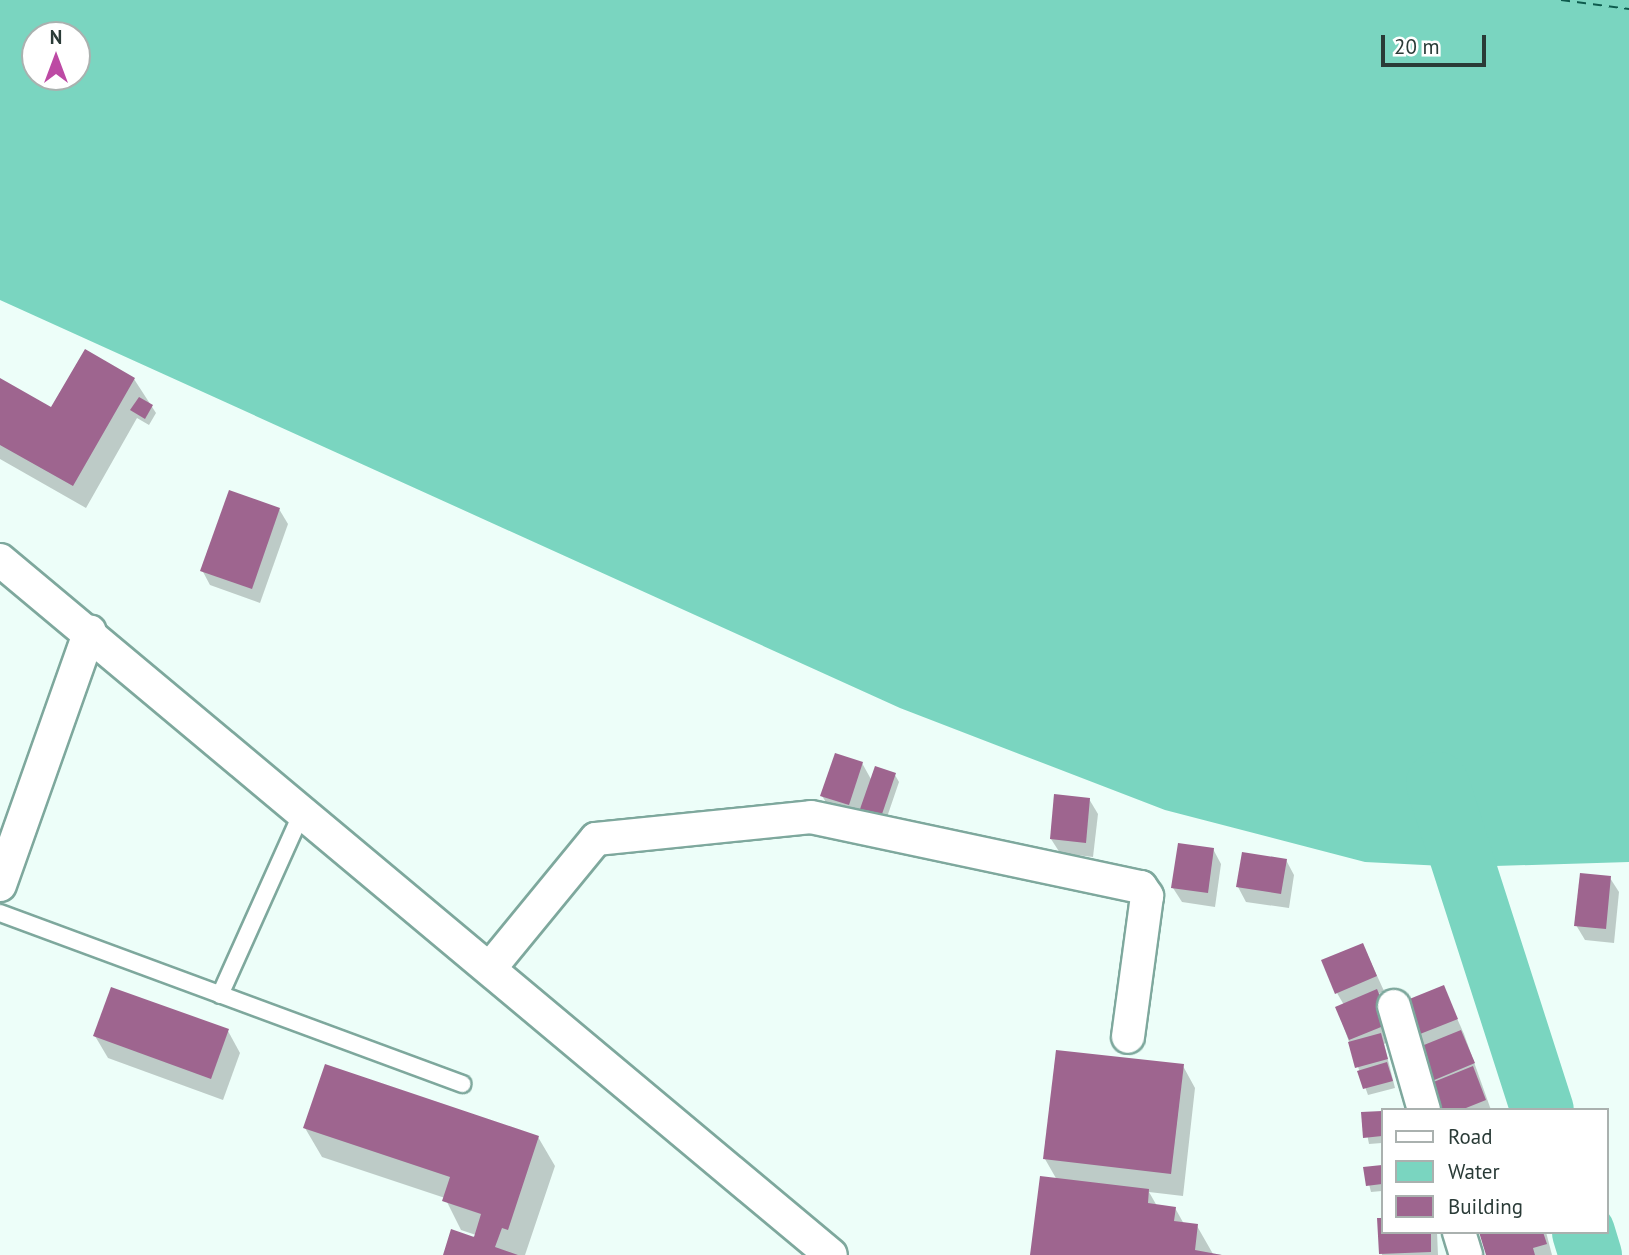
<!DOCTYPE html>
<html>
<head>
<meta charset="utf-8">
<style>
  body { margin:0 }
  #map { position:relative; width:1629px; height:1255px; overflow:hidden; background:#edfef9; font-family:"PT Sans",sans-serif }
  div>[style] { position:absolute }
  .water>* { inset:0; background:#7ad5c0 }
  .shadow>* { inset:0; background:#0003 }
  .river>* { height:63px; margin:-31.5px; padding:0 31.5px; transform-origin:31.5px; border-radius:31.5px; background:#7ad5c0 }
  .ferry>* { height:2px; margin-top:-1px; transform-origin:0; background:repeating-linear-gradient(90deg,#0d5b4d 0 9px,transparent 0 16px) }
  .building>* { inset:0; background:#9e658f }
  .roads { filter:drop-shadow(2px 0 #7ea89d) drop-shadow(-2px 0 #7ea89d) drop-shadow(0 2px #7ea89d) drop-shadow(0 -2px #7ea89d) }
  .service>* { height:16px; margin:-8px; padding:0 8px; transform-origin:8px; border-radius:8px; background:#fff }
  .minor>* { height:32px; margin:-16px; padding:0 16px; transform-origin:16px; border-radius:16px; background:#fff }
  span { translate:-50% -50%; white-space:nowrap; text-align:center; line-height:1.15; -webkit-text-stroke:7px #fff; paint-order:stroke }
  .legend { position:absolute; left:1381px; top:1108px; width:228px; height:126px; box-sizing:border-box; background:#fff; border:2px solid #aab1af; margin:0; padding:9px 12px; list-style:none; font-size:21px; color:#2a3b37 }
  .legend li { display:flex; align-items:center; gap:14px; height:35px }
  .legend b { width:35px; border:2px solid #aab1af }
  .north { position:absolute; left:21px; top:21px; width:70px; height:70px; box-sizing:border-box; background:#fff; border:2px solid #aab1af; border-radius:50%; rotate:0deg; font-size:19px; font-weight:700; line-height:28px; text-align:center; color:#2a3b37 }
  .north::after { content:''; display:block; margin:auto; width:24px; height:32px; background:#bd4aa4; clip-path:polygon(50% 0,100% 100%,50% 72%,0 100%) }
  .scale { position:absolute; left:1381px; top:35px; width:105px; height:32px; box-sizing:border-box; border:4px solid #2a3b37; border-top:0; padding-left:9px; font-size:21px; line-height:24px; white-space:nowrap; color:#2a3b37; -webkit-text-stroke:5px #fff; paint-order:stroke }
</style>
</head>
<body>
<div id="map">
  <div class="water">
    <div style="clip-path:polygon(evenodd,0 0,1629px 0,1629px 862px,1463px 867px,1365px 862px,1165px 810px,900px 708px,0 300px,0 0,35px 35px,77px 35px,77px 77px,35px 77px,35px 35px)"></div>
  </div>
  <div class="shadow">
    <div style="clip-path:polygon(134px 379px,156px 413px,149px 425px,137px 418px,86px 508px,0 459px,0 380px,52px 409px)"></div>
    <div style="clip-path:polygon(279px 509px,288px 524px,260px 603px,210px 585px,202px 570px)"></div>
    <div style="clip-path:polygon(862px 763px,872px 781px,895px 775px,899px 782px,885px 823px,866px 816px,861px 807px,857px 819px,831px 810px,822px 796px)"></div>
    <div style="clip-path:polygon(1089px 799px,1098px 814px,1093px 857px,1060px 853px,1051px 839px)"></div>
    <div style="clip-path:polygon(1213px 849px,1221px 864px,1215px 907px,1182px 902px,1173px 888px)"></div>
    <div style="clip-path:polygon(1286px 860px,1294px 875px,1289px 908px,1246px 902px,1238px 887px)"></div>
    <div style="clip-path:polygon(1610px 878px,1619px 892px,1614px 943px,1585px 940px,1576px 925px)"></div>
    <div style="clip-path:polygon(1363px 945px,1384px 991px,1378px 994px,1398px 1038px,1384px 1044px,1395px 1088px,1368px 1095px,1337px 1008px,1344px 1005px,1337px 993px)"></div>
    <div style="clip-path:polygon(1443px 987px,1464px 1034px,1491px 1110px,1443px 1110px,1417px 1035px)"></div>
    <div style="clip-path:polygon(228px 1031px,240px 1053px,223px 1100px,108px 1058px,95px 1036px)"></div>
    <div style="clip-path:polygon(1183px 1066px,1195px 1088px,1183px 1196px,1149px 1192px,1157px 1206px,1175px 1208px,1184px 1224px,1197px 1226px,1213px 1254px,1222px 1255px,1032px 1255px,1057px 1180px,1045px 1159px)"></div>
    <div style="clip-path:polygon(1382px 1113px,1382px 1143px,1369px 1144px,1363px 1114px)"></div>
    <div style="clip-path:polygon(305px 1128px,538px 1137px,555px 1166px,525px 1255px,445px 1255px,476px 1235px,461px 1230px,445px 1198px,322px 1157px)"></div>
    <div style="clip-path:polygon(1382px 1167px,1382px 1191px,1371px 1192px,1365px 1168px)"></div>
    <div style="clip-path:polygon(1379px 1220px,1382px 1232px,1437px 1232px,1438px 1255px,1382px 1255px)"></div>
    <div style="clip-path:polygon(1481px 1232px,1546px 1232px,1552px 1255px,1488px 1255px)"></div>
  </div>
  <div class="river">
    <div style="left:1437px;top:783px;width:343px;rotate:72.2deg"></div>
    <div style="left:1583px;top:1232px;width:24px;rotate:73deg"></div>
  </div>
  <div class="ferry">
    <div style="left:1561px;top:0;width:69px;rotate:7.5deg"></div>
  </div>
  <div class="building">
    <div style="clip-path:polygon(85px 349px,135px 378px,73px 486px,0 445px,0 378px,51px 407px)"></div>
    <div style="clip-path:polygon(139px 397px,153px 405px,145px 419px,130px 410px)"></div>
    <div style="clip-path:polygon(229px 490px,280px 508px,252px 589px,200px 571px)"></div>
    <div style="clip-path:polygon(835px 753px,863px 762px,849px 805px,820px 796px)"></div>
    <div style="clip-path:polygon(875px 766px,896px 773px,881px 817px,860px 809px)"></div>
    <div style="clip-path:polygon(1054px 794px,1090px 798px,1086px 843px,1050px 839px)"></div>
    <div style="clip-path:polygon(1178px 843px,1214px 848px,1208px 893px,1171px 888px)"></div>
    <div style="clip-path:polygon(1242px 852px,1287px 859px,1281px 894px,1236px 887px)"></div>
    <div style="clip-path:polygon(1580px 873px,1611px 876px,1606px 929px,1574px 926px)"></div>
    <div style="clip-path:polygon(1363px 943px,1377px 976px,1335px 994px,1321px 960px)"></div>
    <div style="clip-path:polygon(1444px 985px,1458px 1019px,1415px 1036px,1402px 1002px)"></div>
    <div style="clip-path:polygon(111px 987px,229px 1029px,211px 1079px,93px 1036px)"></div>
    <div style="clip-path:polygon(1377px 989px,1391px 1023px,1349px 1040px,1335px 1007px)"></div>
    <div style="clip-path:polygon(1461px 1030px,1475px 1063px,1432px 1081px,1419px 1047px)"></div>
    <div style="clip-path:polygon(1381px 1033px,1388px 1059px,1355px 1068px,1348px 1042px)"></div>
    <div style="clip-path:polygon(1056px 1050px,1184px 1064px,1171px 1174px,1043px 1159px)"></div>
    <div style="clip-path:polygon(1387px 1062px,1393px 1081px,1363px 1089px,1357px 1071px)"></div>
    <div style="clip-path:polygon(325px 1064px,539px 1136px,508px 1230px,502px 1228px,495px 1247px,518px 1255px,443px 1255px,451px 1229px,474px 1237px,481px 1214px,442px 1201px,450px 1177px,303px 1128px)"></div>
    <div style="clip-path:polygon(1473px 1066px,1486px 1100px,1461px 1110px,1441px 1110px,1431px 1083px)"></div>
    <div style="clip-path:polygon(1382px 1111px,1382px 1136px,1363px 1138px,1361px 1112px)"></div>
    <div style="clip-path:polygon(1382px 1165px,1382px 1184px,1366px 1186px,1363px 1167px)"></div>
    <div style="clip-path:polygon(1040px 1176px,1149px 1189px,1148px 1203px,1176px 1207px,1174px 1221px,1198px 1224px,1195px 1250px,1222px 1255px,1030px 1255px)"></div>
    <div style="clip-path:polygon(1377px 1218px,1382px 1218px,1382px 1232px,1431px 1232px,1431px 1252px,1379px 1254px)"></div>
    <div style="clip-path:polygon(1479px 1232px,1543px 1232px,1547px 1244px,1533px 1248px,1535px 1255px,1486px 1255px)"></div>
  </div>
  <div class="roads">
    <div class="service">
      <div style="left:0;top:913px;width:493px;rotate:20.3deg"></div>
      <div style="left:220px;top:995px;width:203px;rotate:-65.8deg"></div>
    </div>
    <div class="minor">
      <div style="left:0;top:560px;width:1083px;rotate:39.91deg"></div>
      <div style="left:0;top:885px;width:269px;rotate:-70.5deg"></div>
      <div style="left:490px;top:968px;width:167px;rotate:-50.6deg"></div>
      <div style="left:596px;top:839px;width:216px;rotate:-5.8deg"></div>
      <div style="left:811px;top:817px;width:337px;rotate:12deg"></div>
      <div style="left:1141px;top:887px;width:11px;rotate:56deg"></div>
      <div style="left:1147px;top:896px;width:142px;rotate:97.7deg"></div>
      <div style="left:1394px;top:1006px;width:108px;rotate:73.9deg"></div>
      <div style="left:1459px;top:1232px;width:24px;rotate:73deg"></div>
    </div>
  </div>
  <ul class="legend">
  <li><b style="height:9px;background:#fff"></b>Road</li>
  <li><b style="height:19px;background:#7ad5c0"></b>Water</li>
  <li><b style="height:19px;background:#9e658f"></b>Building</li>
  </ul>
  <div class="north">N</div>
  <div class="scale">20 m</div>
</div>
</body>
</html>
